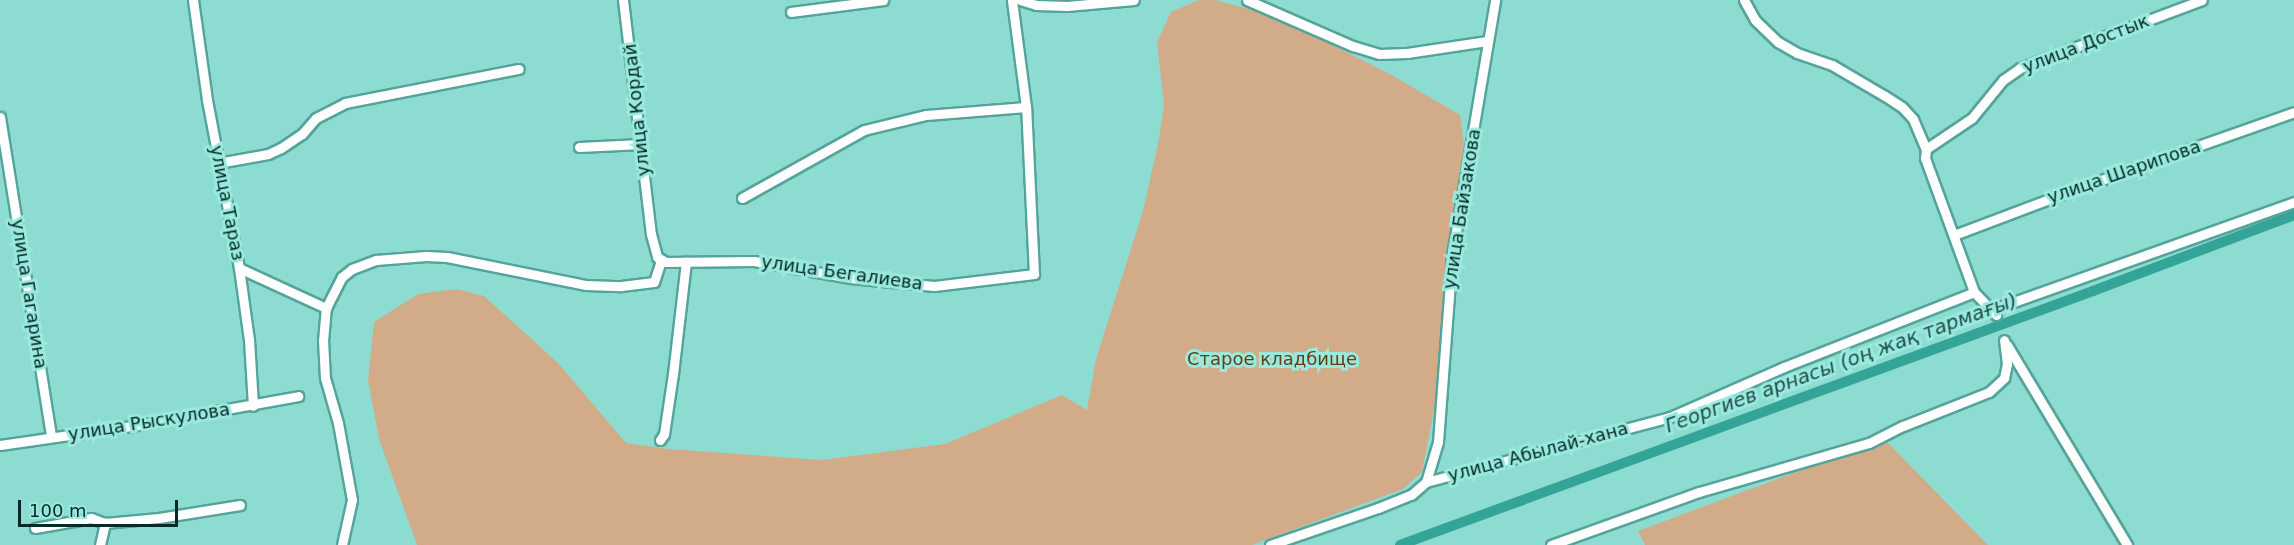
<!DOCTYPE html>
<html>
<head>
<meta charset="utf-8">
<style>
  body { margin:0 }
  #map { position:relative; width:2294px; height:545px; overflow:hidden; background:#8cdcd1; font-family:"DejaVu Sans",sans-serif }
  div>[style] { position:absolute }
  .green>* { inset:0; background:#d2ac88 }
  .canal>* { height:10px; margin:-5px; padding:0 5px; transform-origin:5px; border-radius:5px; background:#35a498 }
  .roads { filter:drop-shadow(2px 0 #54a49a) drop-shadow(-2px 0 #54a49a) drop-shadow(0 2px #54a49a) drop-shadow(0 -2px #54a49a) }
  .minor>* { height:9px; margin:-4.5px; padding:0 4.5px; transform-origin:4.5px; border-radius:4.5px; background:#fff }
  span { translate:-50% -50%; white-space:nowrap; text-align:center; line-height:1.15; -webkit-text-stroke:6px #99e9de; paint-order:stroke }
  .street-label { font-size:18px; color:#062a26 }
  .park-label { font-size:18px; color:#653e13 }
  .water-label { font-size:20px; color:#21504a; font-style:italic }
  .scale { position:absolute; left:18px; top:500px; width:160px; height:27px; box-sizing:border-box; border:3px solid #062a26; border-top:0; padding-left:8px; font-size:18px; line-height:21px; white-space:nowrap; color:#062a26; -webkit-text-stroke:4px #99e9de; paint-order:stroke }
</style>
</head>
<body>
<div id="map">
  <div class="green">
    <div style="clip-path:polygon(1199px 0,1215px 0,1272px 15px,1390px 74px,1460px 115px,1465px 154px,1448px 246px,1436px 399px,1422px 472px,1403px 489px,1252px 545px,417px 545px,379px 439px,368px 380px,374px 322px,418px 294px,456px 289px,484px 296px,558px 363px,626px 443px,669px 449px,822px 460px,945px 444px,1062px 395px,1087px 410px,1096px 359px,1143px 211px,1159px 139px,1164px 105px,1157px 42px,1171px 12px)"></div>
    <div style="clip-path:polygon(1884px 439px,1988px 545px,1645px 545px,1638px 531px)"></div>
  </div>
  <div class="canal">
    <div style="left:1400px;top:545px;width:738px;rotate:-20.13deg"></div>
    <div style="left:2093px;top:291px;width:215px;rotate:-20.7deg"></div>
  </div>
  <div class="roads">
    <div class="minor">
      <div style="left:193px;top:0;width:101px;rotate:82deg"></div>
      <div style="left:207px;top:100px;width:171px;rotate:79.2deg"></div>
      <div style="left:239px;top:268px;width:73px;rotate:82.1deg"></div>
      <div style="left:249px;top:340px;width:66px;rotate:86.5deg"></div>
      <div style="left:623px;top:0;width:236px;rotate:83.2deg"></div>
      <div style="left:651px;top:234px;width:24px;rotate:75deg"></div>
      <div style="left:657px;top:257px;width:10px;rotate:29deg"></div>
      <div style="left:666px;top:262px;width:88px;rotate:-0.7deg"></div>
      <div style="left:754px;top:261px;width:97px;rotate:10deg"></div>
      <div style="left:850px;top:278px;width:84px;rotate:5.4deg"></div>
      <div style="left:934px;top:286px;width:101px;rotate:-6.8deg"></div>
      <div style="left:1034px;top:274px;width:167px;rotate:-92.7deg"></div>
      <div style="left:1026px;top:107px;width:108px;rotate:-97.5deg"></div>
      <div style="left:1020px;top:0;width:17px;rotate:17deg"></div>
      <div style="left:1036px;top:5px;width:31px;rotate:2deg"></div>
      <div style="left:1067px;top:6px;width:67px;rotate:-5.1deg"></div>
      <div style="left:1247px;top:0;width:116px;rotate:23.5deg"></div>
      <div style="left:1353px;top:46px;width:27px;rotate:17deg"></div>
      <div style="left:1379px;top:54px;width:28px;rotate:-2deg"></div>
      <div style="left:1407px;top:53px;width:81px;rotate:-8.5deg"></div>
      <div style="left:1744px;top:0;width:23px;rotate:61deg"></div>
      <div style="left:1755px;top:20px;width:32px;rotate:44deg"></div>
      <div style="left:1778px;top:42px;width:22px;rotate:30deg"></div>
      <div style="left:1797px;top:53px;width:37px;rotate:19deg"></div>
      <div style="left:1832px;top:65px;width:61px;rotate:30.3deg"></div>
      <div style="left:1885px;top:96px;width:20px;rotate:33deg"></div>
      <div style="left:1902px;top:107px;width:16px;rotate:47deg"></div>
      <div style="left:1913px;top:119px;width:33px;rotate:67deg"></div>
      <div style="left:1926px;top:149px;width:9px;rotate:96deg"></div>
      <div style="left:1925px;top:158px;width:143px;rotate:69.9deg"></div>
      <div style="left:1974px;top:292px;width:32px;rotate:46deg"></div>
      <div style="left:791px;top:12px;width:93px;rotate:-7.4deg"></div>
      <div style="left:0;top:117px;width:324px;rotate:80.9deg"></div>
      <div style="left:579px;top:147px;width:62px;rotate:-2.8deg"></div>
      <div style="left:1926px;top:149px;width:55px;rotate:-34deg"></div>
      <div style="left:1972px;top:118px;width:49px;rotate:-50.8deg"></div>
      <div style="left:2003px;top:80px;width:21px;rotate:-35deg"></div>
      <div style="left:2020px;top:68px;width:194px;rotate:-20.5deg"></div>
      <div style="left:218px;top:163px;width:51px;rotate:-10.2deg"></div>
      <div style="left:268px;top:154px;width:14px;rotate:-25deg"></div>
      <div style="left:281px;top:148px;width:25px;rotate:-34deg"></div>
      <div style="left:302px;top:134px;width:21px;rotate:-49deg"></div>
      <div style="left:316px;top:118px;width:33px;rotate:-27deg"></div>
      <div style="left:345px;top:103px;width:177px;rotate:-11.1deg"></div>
      <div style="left:742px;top:198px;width:140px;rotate:-29.1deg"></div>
      <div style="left:864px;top:130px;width:64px;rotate:-13.6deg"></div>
      <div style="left:926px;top:115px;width:100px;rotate:-4.6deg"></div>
      <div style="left:1954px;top:235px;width:127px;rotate:-20.7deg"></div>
      <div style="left:2073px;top:190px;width:234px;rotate:-19.4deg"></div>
      <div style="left:239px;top:268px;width:96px;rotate:24.7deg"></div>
      <div style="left:1991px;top:310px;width:322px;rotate:-19.6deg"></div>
      <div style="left:2007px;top:345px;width:233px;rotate:59deg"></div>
      <div style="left:660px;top:440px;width:7px;rotate:-56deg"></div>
      <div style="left:664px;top:434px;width:61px;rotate:-81.5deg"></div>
      <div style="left:673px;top:374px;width:113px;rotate:-83.4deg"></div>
      <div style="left:0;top:445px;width:133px;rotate:-8.2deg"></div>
      <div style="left:132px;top:426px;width:169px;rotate:-10.2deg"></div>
      <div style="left:1426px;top:482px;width:42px;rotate:-73.3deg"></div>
      <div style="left:1438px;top:442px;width:188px;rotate:-85.7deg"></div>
      <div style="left:1452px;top:255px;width:259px;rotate:-80.4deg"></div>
      <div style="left:35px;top:528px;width:57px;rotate:-10.1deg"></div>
      <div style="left:91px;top:518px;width:15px;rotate:20deg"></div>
      <div style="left:100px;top:545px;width:23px;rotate:-77deg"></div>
      <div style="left:105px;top:523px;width:54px;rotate:-5.3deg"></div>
      <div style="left:159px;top:518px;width:82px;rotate:-9.1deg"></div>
      <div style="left:342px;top:545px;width:46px;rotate:-77.5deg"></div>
      <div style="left:352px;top:500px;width:78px;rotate:-100.3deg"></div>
      <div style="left:338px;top:423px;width:47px;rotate:-106.1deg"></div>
      <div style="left:325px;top:378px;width:37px;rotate:-93deg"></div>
      <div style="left:323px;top:341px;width:33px;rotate:-85deg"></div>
      <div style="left:326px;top:308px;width:35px;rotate:-63deg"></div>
      <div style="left:342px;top:277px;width:13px;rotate:-39deg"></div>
      <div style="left:352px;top:269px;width:26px;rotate:-21deg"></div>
      <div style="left:376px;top:260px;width:50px;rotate:-4.6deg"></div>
      <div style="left:426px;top:256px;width:21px;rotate:3deg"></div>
      <div style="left:447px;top:257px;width:142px;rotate:11.4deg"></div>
      <div style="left:586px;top:285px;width:35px;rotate:2deg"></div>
      <div style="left:621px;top:286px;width:33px;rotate:-7deg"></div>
      <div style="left:654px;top:282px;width:23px;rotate:-72deg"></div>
      <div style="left:1270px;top:545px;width:114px;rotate:-18.9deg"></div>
      <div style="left:1378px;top:508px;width:35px;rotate:-22deg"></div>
      <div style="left:1411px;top:495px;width:20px;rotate:-41deg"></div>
      <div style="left:1426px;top:482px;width:253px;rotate:-14.9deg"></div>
      <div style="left:1670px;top:417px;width:124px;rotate:-23.7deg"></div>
      <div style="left:1784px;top:367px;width:204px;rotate:-21.5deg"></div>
      <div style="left:1551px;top:545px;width:157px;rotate:-19.7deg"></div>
      <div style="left:1699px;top:492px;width:177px;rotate:-16.1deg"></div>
      <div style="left:1869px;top:443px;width:38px;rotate:-27deg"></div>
      <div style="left:1903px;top:426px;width:92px;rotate:-21.6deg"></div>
      <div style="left:1989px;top:392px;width:21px;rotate:-43deg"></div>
      <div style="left:2004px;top:378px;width:14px;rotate:-78deg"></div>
      <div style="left:2007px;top:364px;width:24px;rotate:-97deg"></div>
    </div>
  </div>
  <div class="street-label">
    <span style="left:2086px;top:44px;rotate:-21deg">улица Достык</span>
    <span style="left:637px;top:110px;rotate:-96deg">улица Кордай</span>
    <span style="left:2124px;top:172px;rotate:-19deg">улица Шарипова</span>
    <span style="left:227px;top:203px;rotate:79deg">улица Тараз</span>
    <span style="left:1462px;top:209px;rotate:-81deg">улица Байзакова</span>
    <span style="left:842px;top:273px;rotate:8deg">улица Бегалиева</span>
    <span style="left:29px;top:294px;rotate:81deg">улица Гагарина</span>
    <span style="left:149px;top:422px;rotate:-9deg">улица Рыскулова</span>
    <span style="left:1538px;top:452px;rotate:-15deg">улица Абылай-хана</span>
  </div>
  <div class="park-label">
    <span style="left:1272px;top:359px">Старое кладбище</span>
  </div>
  <div class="water-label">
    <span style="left:1841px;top:363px;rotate:-20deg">Георгиев арнасы (оң жақ тармағы)</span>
  </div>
  <div class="scale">100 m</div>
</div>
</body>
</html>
